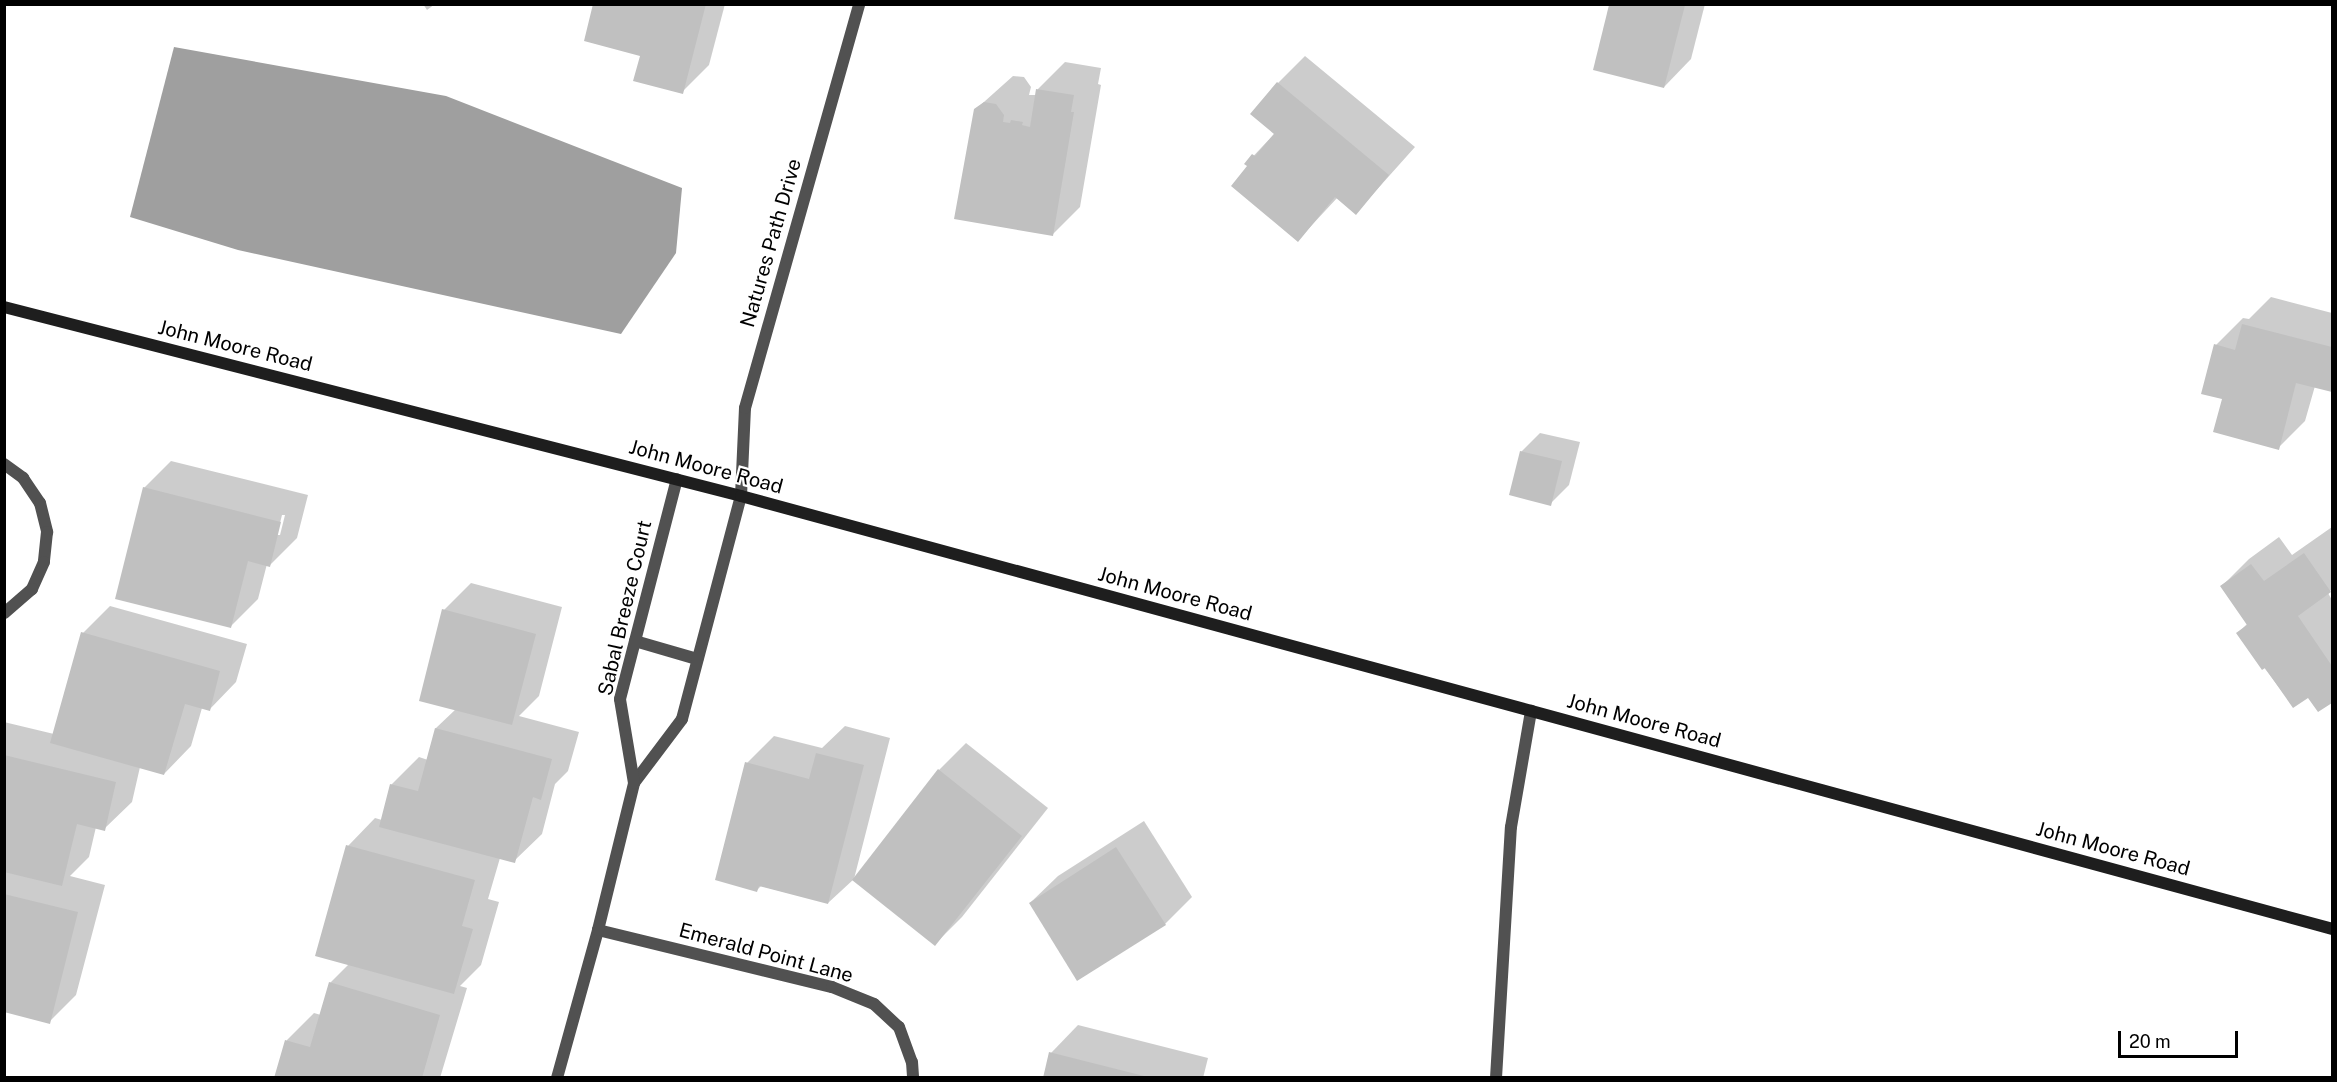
<!DOCTYPE html>
<html>
<head>
<meta charset="utf-8">
<style>
  body { margin:0 }
  #map { position:relative; width:2337px; height:1082px; overflow:hidden; background:#fff; font-family:"Public Sans",sans-serif }
  div>[style] { position:absolute }
  .water>* { inset:0; background:#9f9f9f }
  .shadow>* { inset:0; background:#0003 }
  .building>* { inset:0; background:#c0c0c0 }
  .lane>* { height:12px; margin:-6px; padding:0 6px; transform-origin:6px; border-radius:6px; background:#515151 }
  .street>* { height:12px; margin:-6px; padding:0 6px; transform-origin:6px; border-radius:6px; background:#515151 }
  .secondary>* { height:12px; margin:-6px; padding:0 6px; transform-origin:6px; border-radius:6px; background:#1e1e1e }
  span { translate:-50% -50%; white-space:nowrap; text-align:center; line-height:1.15; -webkit-text-stroke:4.5px #fff; paint-order:stroke }
  .street-label { font-size:20px; color:#000 }
  .frame { position:absolute; inset:0; border:6px solid #000; pointer-events:none }
  .scale { position:absolute; left:2118px; top:1031px; width:120px; height:27px; box-sizing:border-box; border:3px solid #000; border-top:0; padding-left:8px; font-size:18px; line-height:21px; white-space:nowrap; color:#000; -webkit-text-stroke:4px #fff; paint-order:stroke }
</style>
</head>
<body>
<div id="map">
  <div class="water">
    <div style="clip-path:polygon(174px 47px,446px 96px,682px 188px,676px 253px,621px 334px,238px 250px,130px 217px)"></div>
  </div>
  <div class="shadow">
    <div style="clip-path:polygon(423px 4px,435px 4px,427px 10px)"></div>
    <div style="clip-path:polygon(595px 4px,725px 4px,709px 65px,682px 92px)"></div>
    <div style="clip-path:polygon(1611px 4px,1705px 4px,1691px 59px,1664px 87px,1595px 69px)"></div>
    <div style="clip-path:polygon(1305px 56px,1415px 147px,1356px 213px,1338px 197px,1298px 240px,1246px 164px,1275px 133px,1278px 83px)"></div>
    <div style="clip-path:polygon(1065px 62px,1101px 68px,1098px 84px,1101px 85px,1080px 207px,1053px 234px,975px 110px,1013px 76px,1024px 77px,1031px 87px,1029px 95px,1037px 95px,1038px 89px)"></div>
    <div style="clip-path:polygon(2271px 297px,2332px 313px,2332px 391px,2315px 386px,2305px 421px,2278px 448px,2224px 398px,2216px 345px,2243px 318px,2249px 319px)"></div>
    <div style="clip-path:polygon(1540px 433px,1580px 442px,1569px 485px,1550px 504px,1521px 452px)"></div>
    <div style="clip-path:polygon(evenodd,171px 461px,308px 495px,297px 538px,270px 565px,267px 564px,258px 599px,231px 626px,144px 488px,171px 461px,282px 515px,285px 515px,280px 535px,277px 535px,282px 515px)"></div>
    <div style="clip-path:polygon(2332px 527px,2332px 589px,2328px 593px,2332px 600px,2332px 701px,2319px 710px,2308px 696px,2293px 706px,2238px 633px,2248px 623px,2222px 586px,2249px 559px,2279px 537px,2292px 555px)"></div>
    <div style="clip-path:polygon(471px 583px,562px 607px,539px 696px,519px 716px,579px 732px,568px 771px,555px 784px,542px 834px,514px 861px,500px 858px,488px 899px,499px 902px,481px 965px,460px 986px,467px 988px,440px 1078px,276px 1078px,287px 1040px,314px 1013px,321px 1015px,330px 983px,349px 964px,348px 846px,375px 818px,382px 820px,391px 785px,419px 757px,428px 760px,436px 728px,456px 709px,444px 610px)"></div>
    <div style="clip-path:polygon(110px 606px,247px 644px,236px 682px,209px 710px,202px 708px,191px 746px,164px 774px,140px 767px,132px 802px,104px 829px,96px 827px,89px 857px,70px 876px,105px 885px,76px 995px,49px 1022px,4px 1011px,4px 722px,54px 734px,83px 633px)"></div>
    <div style="clip-path:polygon(845px 726px,890px 738px,854px 879px,828px 903px,761px 886px,757px 890px,747px 763px,774px 736px,822px 748px)"></div>
    <div style="clip-path:polygon(966px 743px,1048px 808px,962px 917px,935px 944px,939px 770px)"></div>
    <div style="clip-path:polygon(1144px 821px,1192px 897px,1165px 924px,1030px 903px,1058px 876px)"></div>
    <div style="clip-path:polygon(1078px 1025px,1208px 1058px,1203px 1078px,1045px 1078px,1051px 1053px)"></div>
  </div>
  <div class="building">
    <div style="clip-path:polygon(593px 4px,706px 4px,683px 94px,633px 81px,640px 56px,584px 41px)"></div>
    <div style="clip-path:polygon(1609px 5px,1685px 5px,1664px 88px,1593px 70px)"></div>
    <div style="clip-path:polygon(1277px 82px,1389px 175px,1356px 215px,1335px 197px,1298px 242px,1231px 186px,1247px 166px,1244px 164px,1252px 154px,1255px 156px,1274px 134px,1250px 114px)"></div>
    <div style="clip-path:polygon(1036px 89px,1074px 95px,1071px 112px,1074px 112px,1053px 236px,954px 219px,974px 109px,984px 102px,996px 104px,1004px 115px,1003px 122px,1010px 123px,1011px 120px,1023px 122px,1022px 125px,1030px 127px)"></div>
    <div style="clip-path:polygon(2242px 324px,2332px 347px,2332px 392px,2296px 383px,2279px 450px,2213px 432px,2222px 399px,2201px 394px,2214px 344px,2235px 350px)"></div>
    <div style="clip-path:polygon(1520px 451px,1562px 461px,1551px 506px,1509px 495px)"></div>
    <div style="clip-path:polygon(143px 487px,281px 522px,270px 567px,248px 561px,231px 628px,115px 599px)"></div>
    <div style="clip-path:polygon(2304px 553px,2331px 592px,2298px 616px,2332px 666px,2332px 703px,2318px 712px,2308px 698px,2293px 708px,2265px 668px,2262px 670px,2236px 633px,2247px 625px,2220px 586px,2251px 564px,2264px 581px)"></div>
    <div style="clip-path:polygon(442px 609px,536px 634px,512px 725px,419px 701px)"></div>
    <div style="clip-path:polygon(81px 632px,220px 671px,210px 711px,185px 704px,164px 775px,50px 743px)"></div>
    <div style="clip-path:polygon(435px 728px,552px 759px,541px 800px,533px 797px,515px 863px,379px 827px,390px 784px,418px 791px)"></div>
    <div style="clip-path:polygon(816px 753px,864px 765px,828px 904px,759px 886px,757px 892px,715px 880px,745px 762px,809px 779px)"></div>
    <div style="clip-path:polygon(4px 755px,116px 782px,105px 831px,77px 824px,62px 886px,4px 872px)"></div>
    <div style="clip-path:polygon(938px 769px,1022px 836px,935px 946px,852px 880px)"></div>
    <div style="clip-path:polygon(346px 845px,475px 880px,462px 926px,473px 929px,454px 994px,315px 956px)"></div>
    <div style="clip-path:polygon(1116px 847px,1166px 925px,1077px 981px,1029px 903px)"></div>
    <div style="clip-path:polygon(4px 894px,78px 912px,50px 1024px,4px 1012px)"></div>
    <div style="clip-path:polygon(329px 982px,440px 1015px,422px 1078px,274px 1078px,285px 1040px,310px 1047px)"></div>
    <div style="clip-path:polygon(1049px 1052px,1148px 1077px,1148px 1078px,1043px 1078px)"></div>
  </div>
  <div class="lane">
    <div style="left:1496px;top:1078px;width:251px;rotate:-86.6deg"></div>
    <div style="left:1511px;top:827px;width:118px;rotate:-80.2deg"></div>
  </div>
  <div class="street">
    <div style="left:4px;top:464px;width:24px;rotate:36deg"></div>
    <div style="left:23px;top:478px;width:30px;rotate:56deg"></div>
    <div style="left:40px;top:503px;width:30px;rotate:76deg"></div>
    <div style="left:47px;top:532px;width:30px;rotate:96deg"></div>
    <div style="left:44px;top:562px;width:30px;rotate:114deg"></div>
    <div style="left:32px;top:589px;width:37px;rotate:139deg"></div>
    <div style="left:635px;top:641px;width:65px;rotate:16.2deg"></div>
    <div style="left:634px;top:783px;width:80px;rotate:-53.1deg"></div>
    <div style="left:682px;top:719px;width:231px;rotate:-75.2deg"></div>
    <div style="left:741px;top:496px;width:88px;rotate:-87.4deg"></div>
    <div style="left:745px;top:408px;width:420px;rotate:-74.2deg"></div>
    <div style="left:598px;top:930px;width:241px;rotate:13.7deg"></div>
    <div style="left:832px;top:987px;width:45px;rotate:22deg"></div>
    <div style="left:874px;top:1004px;width:34px;rotate:43deg"></div>
    <div style="left:899px;top:1027px;width:37px;rotate:70deg"></div>
    <div style="left:912px;top:1062px;width:16px;rotate:86deg"></div>
    <div style="left:557px;top:1078px;width:154px;rotate:-74.5deg"></div>
    <div style="left:598px;top:930px;width:151px;rotate:-76.2deg"></div>
    <div style="left:634px;top:783px;width:85px;rotate:-99.5deg"></div>
    <div style="left:620px;top:699px;width:227px;rotate:-75.5deg"></div>
  </div>
  <div class="secondary">
    <div style="left:4px;top:307px;width:761px;rotate:14.38deg"></div>
    <div style="left:741px;top:496px;width:1649px;rotate:15.22deg"></div>
  </div>
  <div class="street-label">
    <span style="left:771px;top:243px;rotate:-74deg">Natures Path Drive</span>
    <span style="left:235px;top:346px;rotate:14deg">John Moore Road</span>
    <span style="left:706px;top:467px;rotate:15deg">John Moore Road</span>
    <span style="left:1175px;top:594px;rotate:15deg">John Moore Road</span>
    <span style="left:625px;top:608px;rotate:-77deg">Sabal Breeze Court</span>
    <span style="left:1644px;top:721px;rotate:15deg">John Moore Road</span>
    <span style="left:2113px;top:849px;rotate:15deg">John Moore Road</span>
    <span style="left:766px;top:953px;rotate:15deg">Emerald Point Lane</span>
  </div>
  <div class="frame"></div>
  <div class="scale">20 m</div>
</div>
</body>
</html>
